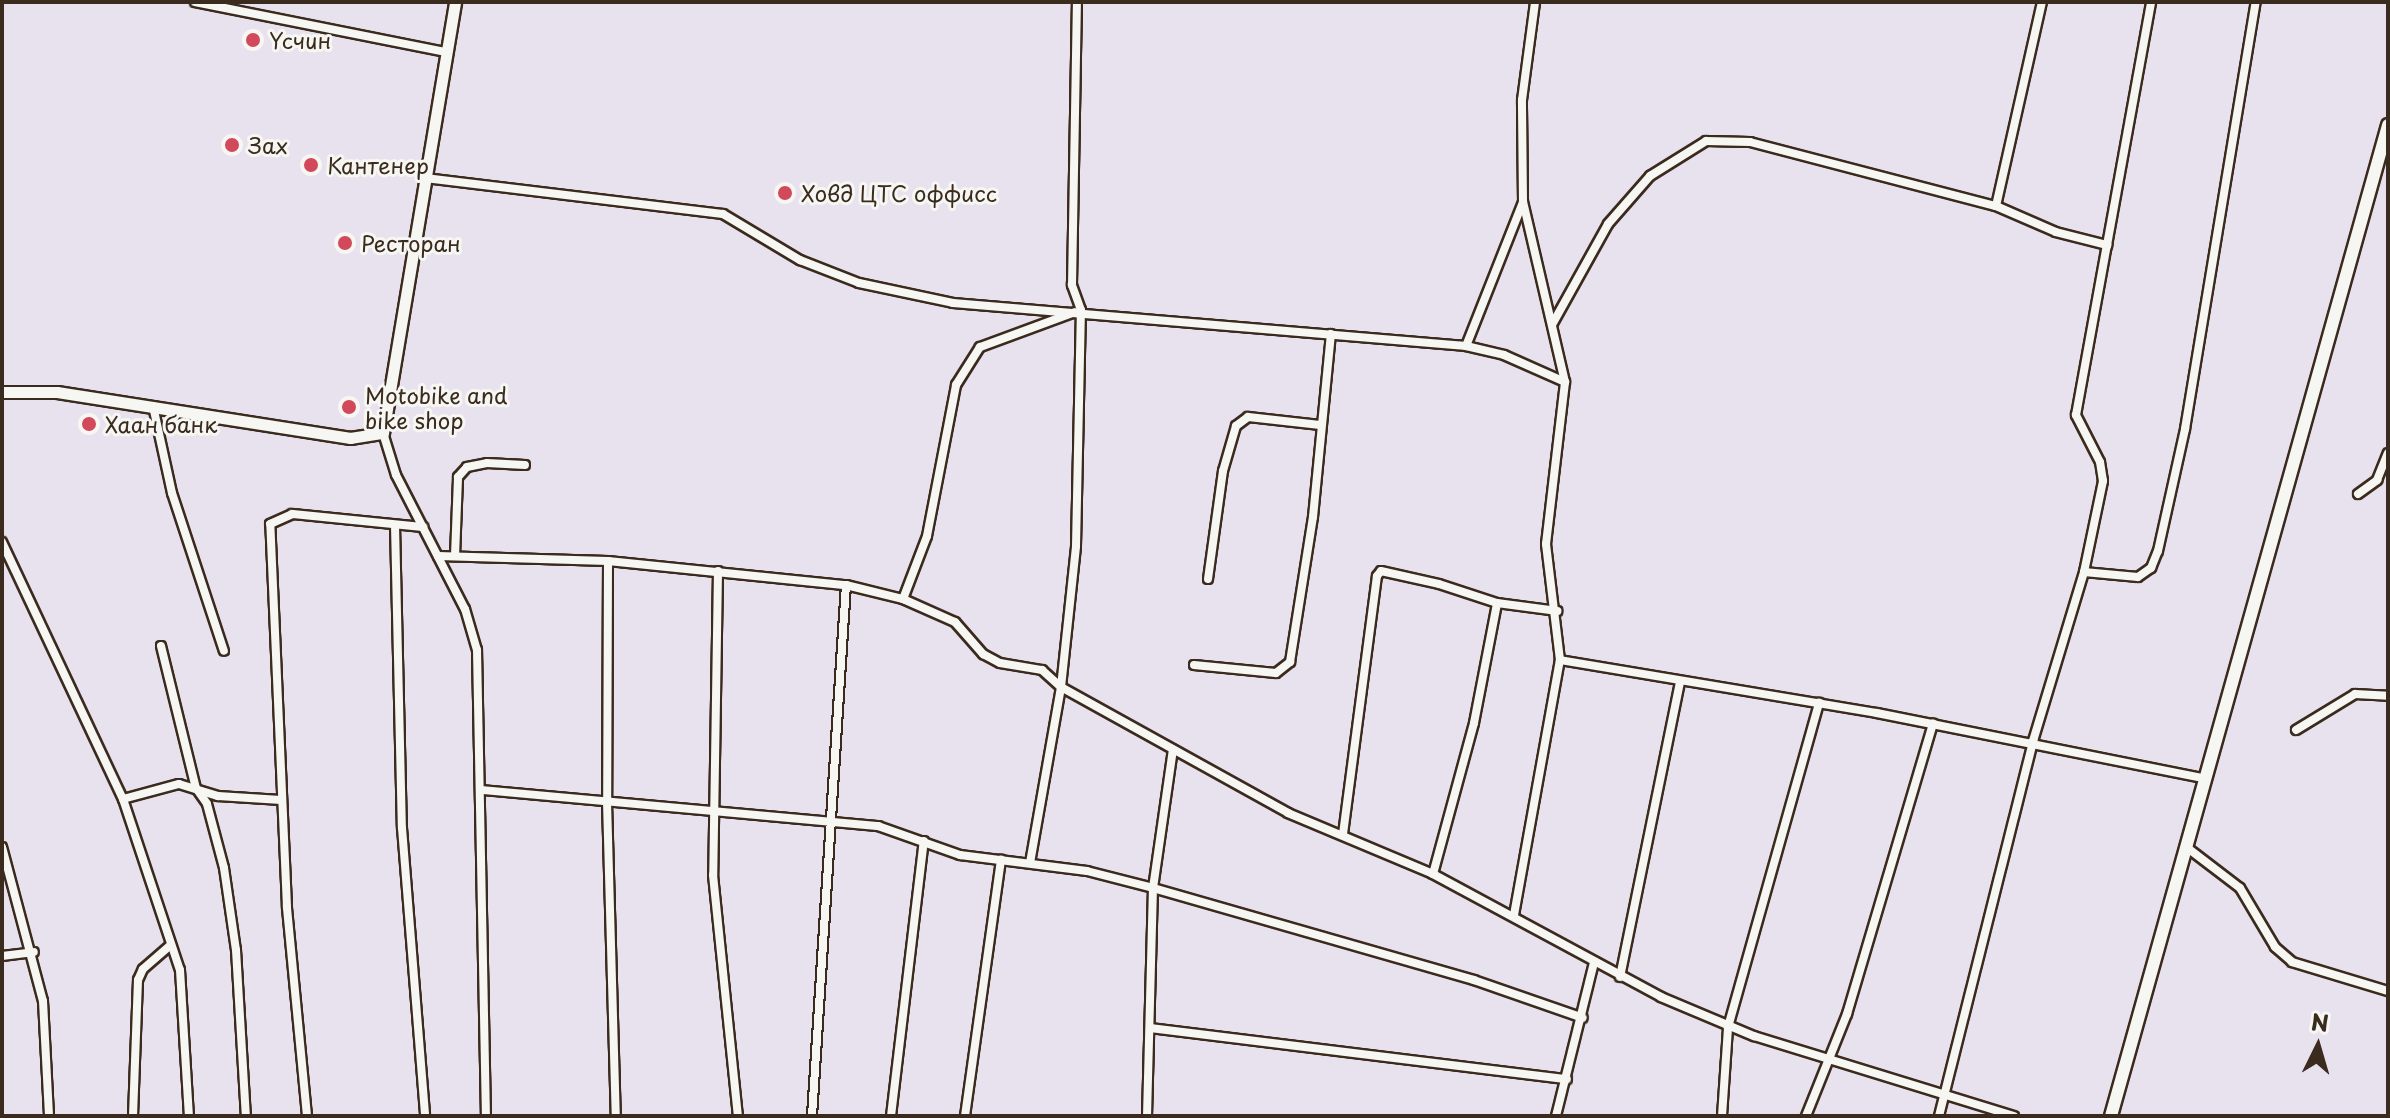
<!DOCTYPE html>
<html>
<head>
<meta charset="utf-8">
<style>
  body { margin:0 }
  #map { position:relative; width:2390px; height:1118px; overflow:hidden; background:#e8e2ee; font-family:"Playpen Sans",sans-serif }
  div>[style] { position:absolute }
  .roads { filter:drop-shadow(2px 0 #3b2a1e) drop-shadow(-2px 0 #3b2a1e) drop-shadow(0 2px #3b2a1e) drop-shadow(0 -2px #3b2a1e) }
  .minor>* { height:8px; margin:-4px; padding:0 4px; transform-origin:4px; border-radius:4px; background:#f6f6f2 }
  .tertiary>* { height:11px; margin:-5.5px; padding:0 5.5px; transform-origin:5.5px; border-radius:5.5px; background:#f6f6f2 }
  .secondary>* { height:12px; margin:-6px; padding:0 6px; transform-origin:6px; border-radius:6px; background:#f6f6f2 }
  .dots>* { width:22px; height:22px; translate:-50% -50%; box-sizing:border-box; border:4px solid #f6f6f2; border-radius:50% }
  span { translate:-50% -50%; white-space:nowrap; text-align:center; line-height:1.15; -webkit-text-stroke:6px #f6f6f2; paint-order:stroke }
  .poi-label { font-size:22px; color:#3b2a1e }
  .left { translate:0 -50%; text-align:left }
  .frame { position:absolute; inset:0; border:4px solid #3b2a1e; pointer-events:none }
  .north { position:absolute; left:2278px; top:1006px; width:80px; height:80px; -webkit-text-stroke:6px #f6f6f2; paint-order:stroke; rotate:5deg; font-size:22px; font-weight:700; line-height:32px; text-align:center; color:#3b2a1e }
  .north::after { content:''; display:block; margin:auto; width:28px; height:36px; background:#3b2a1e; clip-path:polygon(50% 0,100% 100%,50% 72%,0 100%) }
</style>
</head>
<body>
<div id="map">
  <div class="roads">
    <div class="minor">
      <div style="left:195px;top:2px;width:256px;rotate:11.3deg"></div>
      <div style="left:425px;top:178px;width:300px;rotate:6.9deg"></div>
      <div style="left:723px;top:214px;width:90px;rotate:30.9deg"></div>
      <div style="left:800px;top:260px;width:63px;rotate:21.3deg"></div>
      <div style="left:859px;top:283px;width:96px;rotate:12deg"></div>
      <div style="left:953px;top:303px;width:515px;rotate:4.79deg"></div>
      <div style="left:1466px;top:346px;width:39px;rotate:13deg"></div>
      <div style="left:1504px;top:355px;width:67px;rotate:23.9deg"></div>
      <div style="left:1996px;top:206px;width:209px;rotate:-77.3deg"></div>
      <div style="left:1553px;top:323px;width:113px;rotate:-60.9deg"></div>
      <div style="left:1608px;top:224px;width:64px;rotate:-48.8deg"></div>
      <div style="left:1650px;top:176px;width:66px;rotate:-32deg"></div>
      <div style="left:1706px;top:141px;width:44px;rotate:1.3deg"></div>
      <div style="left:1750px;top:142px;width:254px;rotate:14.6deg"></div>
      <div style="left:1996px;top:206px;width:65px;rotate:23.4deg"></div>
      <div style="left:2056px;top:232px;width:53px;rotate:14.3deg"></div>
      <div style="left:2107px;top:245px;width:247px;rotate:-79.7deg"></div>
      <div style="left:1466px;top:346px;width:155px;rotate:-68.4deg"></div>
      <div style="left:153px;top:406px;width:89px;rotate:77.7deg"></div>
      <div style="left:172px;top:493px;width:166px;rotate:71.8deg"></div>
      <div style="left:383px;top:433px;width:44px;rotate:72.8deg"></div>
      <div style="left:396px;top:475px;width:151px;rotate:62.8deg"></div>
      <div style="left:465px;top:609px;width:43px;rotate:73.7deg"></div>
      <div style="left:477px;top:650px;width:466px;rotate:88.9deg"></div>
      <div style="left:2358px;top:494px;width:24px;rotate:-36deg"></div>
      <div style="left:2377px;top:480px;width:29px;rotate:-68deg"></div>
      <div style="left:395px;top:525px;width:303px;rotate:88.7deg"></div>
      <div style="left:402px;top:828px;width:289px;rotate:85.4deg"></div>
      <div style="left:2px;top:542px;width:284px;rotate:64.8deg"></div>
      <div style="left:123px;top:799px;width:180px;rotate:71.6deg"></div>
      <div style="left:180px;top:970px;width:146px;rotate:86.5deg"></div>
      <div style="left:438px;top:556px;width:170px;rotate:1.7deg"></div>
      <div style="left:608px;top:561px;width:239px;rotate:5.8deg"></div>
      <div style="left:846px;top:585px;width:59px;rotate:13.8deg"></div>
      <div style="left:903px;top:599px;width:57px;rotate:23.9deg"></div>
      <div style="left:955px;top:622px;width:43px;rotate:48.8deg"></div>
      <div style="left:983px;top:654px;width:19px;rotate:28deg"></div>
      <div style="left:1000px;top:663px;width:43px;rotate:9.5deg"></div>
      <div style="left:1042px;top:670px;width:25px;rotate:42deg"></div>
      <div style="left:1061px;top:687px;width:260px;rotate:29deg"></div>
      <div style="left:1288px;top:813px;width:157px;rotate:22.8deg"></div>
      <div style="left:1433px;top:874px;width:259px;rotate:28.3deg"></div>
      <div style="left:1661px;top:997px;width:101px;rotate:22.8deg"></div>
      <div style="left:1754px;top:1036px;width:272px;rotate:17.1deg"></div>
      <div style="left:455px;top:556px;width:79px;rotate:-87.8deg"></div>
      <div style="left:458px;top:477px;width:13px;rotate:-48deg"></div>
      <div style="left:467px;top:467px;width:20px;rotate:-11deg"></div>
      <div style="left:487px;top:463px;width:38px;rotate:3deg"></div>
      <div style="left:608px;top:561px;width:241px;rotate:90.2deg"></div>
      <div style="left:607px;top:802px;width:314px;rotate:88.4deg"></div>
      <div style="left:718px;top:571px;width:304px;rotate:90.9deg"></div>
      <div style="left:713px;top:875px;width:242px;rotate:84.1deg"></div>
      <div style="left:2084px;top:572px;width:93px;rotate:-78.2deg"></div>
      <div style="left:2103px;top:481px;width:19px;rotate:-99deg"></div>
      <div style="left:2100px;top:462px;width:53px;rotate:-117.1deg"></div>
      <div style="left:2076px;top:415px;width:173px;rotate:-79.7deg"></div>
      <div style="left:1208px;top:579px;width:109px;rotate:-82.1deg"></div>
      <div style="left:1223px;top:471px;width:47px;rotate:-73.9deg"></div>
      <div style="left:1236px;top:426px;width:15px;rotate:-37deg"></div>
      <div style="left:1248px;top:417px;width:73px;rotate:6.3deg"></div>
      <div style="left:903px;top:599px;width:67px;rotate:-69.1deg"></div>
      <div style="left:927px;top:536px;width:154px;rotate:-79.1deg"></div>
      <div style="left:956px;top:385px;width:45px;rotate:-57.7deg"></div>
      <div style="left:980px;top:347px;width:101px;rotate:-20.2deg"></div>
      <div style="left:161px;top:646px;width:146px;rotate:76.2deg"></div>
      <div style="left:196px;top:788px;width:19px;rotate:55deg"></div>
      <div style="left:207px;top:804px;width:66px;rotate:75.1deg"></div>
      <div style="left:224px;top:868px;width:83px;rotate:81.7deg"></div>
      <div style="left:236px;top:950px;width:166px;rotate:86.6deg"></div>
      <div style="left:1560px;top:660px;width:321px;rotate:9.5deg"></div>
      <div style="left:1877px;top:713px;width:331px;rotate:11.3deg"></div>
      <div style="left:1194px;top:665px;width:82px;rotate:5.6deg"></div>
      <div style="left:1276px;top:673px;width:18px;rotate:-38deg"></div>
      <div style="left:1290px;top:662px;width:147px;rotate:-81deg"></div>
      <div style="left:1313px;top:517px;width:184px;rotate:-84.4deg"></div>
      <div style="left:2296px;top:730px;width:69px;rotate:-31.4deg"></div>
      <div style="left:2355px;top:694px;width:33px;rotate:3deg"></div>
      <div style="left:482px;top:790px;width:398px;rotate:5.2deg"></div>
      <div style="left:878px;top:826px;width:87px;rotate:19.5deg"></div>
      <div style="left:960px;top:855px;width:128px;rotate:7.2deg"></div>
      <div style="left:1087px;top:871px;width:68px;rotate:14.4deg"></div>
      <div style="left:1153px;top:888px;width:334px;rotate:16deg"></div>
      <div style="left:1474px;top:980px;width:115px;rotate:19.2deg"></div>
      <div style="left:123px;top:799px;width:58px;rotate:-15deg"></div>
      <div style="left:179px;top:784px;width:41px;rotate:17.1deg"></div>
      <div style="left:218px;top:796px;width:63px;rotate:3.6deg"></div>
      <div style="left:1343px;top:834px;width:260px;rotate:-82.5deg"></div>
      <div style="left:1377px;top:576px;width:6px;rotate:-51deg"></div>
      <div style="left:1381px;top:571px;width:59px;rotate:12.6deg"></div>
      <div style="left:1439px;top:584px;width:61px;rotate:18.1deg"></div>
      <div style="left:2185px;top:846px;width:69px;rotate:37.4deg"></div>
      <div style="left:2240px;top:888px;width:69px;rotate:59.3deg"></div>
      <div style="left:2275px;top:947px;width:23px;rotate:41deg"></div>
      <div style="left:2292px;top:962px;width:100px;rotate:16.8deg"></div>
      <div style="left:2px;top:847px;width:159px;rotate:75.1deg"></div>
      <div style="left:43px;top:1001px;width:115px;rotate:87deg"></div>
      <div style="left:1030px;top:863px;width:179px;rotate:-80deg"></div>
      <div style="left:1061px;top:687px;width:142px;rotate:-83.9deg"></div>
      <div style="left:1076px;top:546px;width:236px;rotate:-88.8deg"></div>
      <div style="left:1081px;top:310px;width:27px;rotate:-110deg"></div>
      <div style="left:1072px;top:285px;width:283px;rotate:-89deg"></div>
      <div style="left:1433px;top:874px;width:156px;rotate:-74.8deg"></div>
      <div style="left:1474px;top:723px;width:122px;rotate:-79.1deg"></div>
      <div style="left:1497px;top:603px;width:61px;rotate:7.6deg"></div>
      <div style="left:1514px;top:915px;width:259px;rotate:-79.8deg"></div>
      <div style="left:1560px;top:660px;width:117px;rotate:-96.9deg"></div>
      <div style="left:1546px;top:544px;width:163px;rotate:-83.3deg"></div>
      <div style="left:1565px;top:382px;width:185px;rotate:-103.1deg"></div>
      <div style="left:1523px;top:202px;width:102px;rotate:-90.6deg"></div>
      <div style="left:1522px;top:100px;width:99px;rotate:-82.4deg"></div>
      <div style="left:2px;top:956px;width:32px;rotate:-7deg"></div>
      <div style="left:1620px;top:977px;width:302px;rotate:-78.5deg"></div>
      <div style="left:1150px;top:1028px;width:420px;rotate:7deg"></div>
      <div style="left:133px;top:1116px;width:136px;rotate:-87.9deg"></div>
      <div style="left:138px;top:980px;width:12px;rotate:-66deg"></div>
      <div style="left:143px;top:969px;width:37px;rotate:-41deg"></div>
      <div style="left:307px;top:1116px;width:210px;rotate:-95.5deg"></div>
      <div style="left:287px;top:907px;width:383px;rotate:-92.5deg"></div>
      <div style="left:270px;top:524px;width:24px;rotate:-24deg"></div>
      <div style="left:292px;top:514px;width:132px;rotate:5.7deg"></div>
      <div style="left:812px;top:1116px;width:532px;rotate:-86.34deg"></div>
      <div style="left:891px;top:1116px;width:277px;rotate:-83.2deg"></div>
      <div style="left:965px;top:1116px;width:259px;rotate:-82deg"></div>
      <div style="left:1147px;top:1116px;width:228px;rotate:-88.5deg"></div>
      <div style="left:1153px;top:888px;width:140px;rotate:-81.8deg"></div>
      <div style="left:1556px;top:1116px;width:159px;rotate:-76.1deg"></div>
      <div style="left:1722px;top:1116px;width:89px;rotate:-86.1deg"></div>
      <div style="left:1728px;top:1027px;width:337px;rotate:-74.3deg"></div>
      <div style="left:1806px;top:1116px;width:110px;rotate:-68.1deg"></div>
      <div style="left:1847px;top:1014px;width:303px;rotate:-73.5deg"></div>
      <div style="left:1939px;top:1116px;width:387px;rotate:-75.9deg"></div>
      <div style="left:2033px;top:741px;width:177px;rotate:-73.2deg"></div>
      <div style="left:2084px;top:572px;width:54px;rotate:5.3deg"></div>
      <div style="left:2138px;top:577px;width:16px;rotate:-35deg"></div>
      <div style="left:2151px;top:568px;width:18px;rotate:-68deg"></div>
      <div style="left:2158px;top:551px;width:125px;rotate:-77.5deg"></div>
      <div style="left:2185px;top:429px;width:433px;rotate:-80.6deg"></div>
    </div>
    <div class="tertiary">
      <div style="left:2px;top:392px;width:55px"></div>
      <div style="left:57px;top:392px;width:297px;rotate:8.9deg"></div>
      <div style="left:350px;top:438px;width:33px;rotate:-9deg"></div>
      <div style="left:383px;top:433px;width:437px;rotate:-80.5deg"></div>
    </div>
    <div class="secondary">
      <div style="left:2111px;top:1116px;width:1029px;rotate:-74.38deg"></div>
    </div>
  </div>
  <div class="dots">
    <div style="left:253px;top:40px;background:#d1495b"></div>
    <div style="left:232px;top:145px;background:#d1495b"></div>
    <div style="left:311px;top:165px;background:#d1495b"></div>
    <div style="left:785px;top:193px;background:#d1495b"></div>
    <div style="left:345px;top:243px;background:#d1495b"></div>
    <div style="left:349px;top:407px;background:#d1495b"></div>
    <div style="left:89px;top:424px;background:#d1495b"></div>
  </div>
  <div class="poi-label">
    <span class="left" style="left:269px;top:40px">Үсчин</span>
    <span class="left" style="left:248px;top:145px">Зах</span>
    <span class="left" style="left:327px;top:165px">Кантенер</span>
    <span class="left" style="left:801px;top:193px">Ховд ЦТС оффисс</span>
    <span class="left" style="left:361px;top:243px">Ресторан</span>
    <span class="left" style="left:365px;top:407px">Motobike and<br>bike shop</span>
    <span class="left" style="left:105px;top:424px">Хаан банк</span>
  </div>
  <div class="frame"></div>
  <div class="north">N</div>
</div>
</body>
</html>
